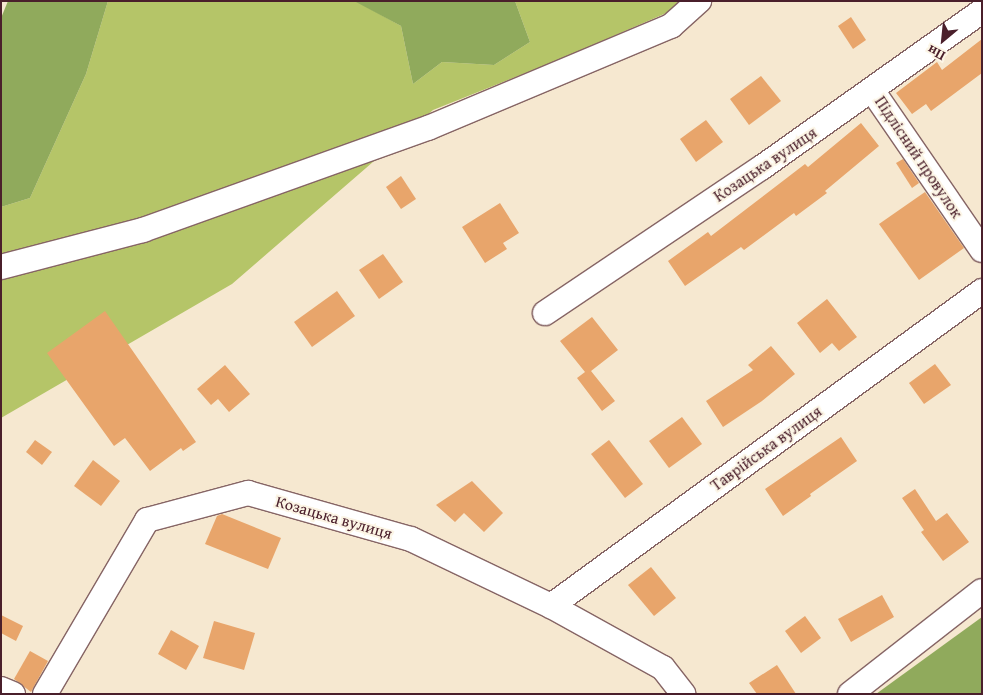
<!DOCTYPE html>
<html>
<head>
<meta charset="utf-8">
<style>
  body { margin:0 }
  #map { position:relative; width:983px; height:695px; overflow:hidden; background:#f6e8d0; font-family:"Gentium Book Plus",serif }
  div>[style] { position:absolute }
  .green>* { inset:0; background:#b5c568 }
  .forest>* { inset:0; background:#90aa5c }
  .building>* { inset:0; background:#e8a56b }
  .roads { filter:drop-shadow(1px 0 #866565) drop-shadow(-1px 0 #866565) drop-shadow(0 1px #866565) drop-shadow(0 -1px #866565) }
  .minor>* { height:24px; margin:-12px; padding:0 12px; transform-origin:12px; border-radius:12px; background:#fff }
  span { translate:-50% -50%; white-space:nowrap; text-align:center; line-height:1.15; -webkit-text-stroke:4px #fcf5e5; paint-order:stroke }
  .street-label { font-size:16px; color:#4a1f2b }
  .frame { position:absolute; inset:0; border:2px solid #4a1f2b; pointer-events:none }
  .north { position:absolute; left:918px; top:15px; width:50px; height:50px; -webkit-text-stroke:4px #fcf5e5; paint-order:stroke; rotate:208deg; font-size:14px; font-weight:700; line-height:20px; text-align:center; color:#4a1f2b }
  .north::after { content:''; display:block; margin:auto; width:18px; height:22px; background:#4a1f2b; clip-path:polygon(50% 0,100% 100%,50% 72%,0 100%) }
</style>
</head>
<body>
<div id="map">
  <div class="green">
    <div style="clip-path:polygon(108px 1px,356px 1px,401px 26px,413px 84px,442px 62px,494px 65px,530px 42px,515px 1px,683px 1px,671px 11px,563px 58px,433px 110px,232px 284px,1px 418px,1px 207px,30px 198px,86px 74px)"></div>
  </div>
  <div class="forest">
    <div style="clip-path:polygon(8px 1px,108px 1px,86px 74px,30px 198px,1px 207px,1px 18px)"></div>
    <div style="clip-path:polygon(515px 1px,530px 42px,494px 65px,442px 62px,413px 84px,401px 26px,356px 2px)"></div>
    <div style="clip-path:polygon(982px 617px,982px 694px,876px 694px)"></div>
  </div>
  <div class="building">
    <div style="clip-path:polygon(851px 17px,866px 40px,853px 49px,838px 26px)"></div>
    <div style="clip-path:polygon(982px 39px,982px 73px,931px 111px,926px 104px,912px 114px,896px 93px,937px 62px,942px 70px)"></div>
    <div style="clip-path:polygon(761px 76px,781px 101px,749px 125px,730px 99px)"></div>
    <div style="clip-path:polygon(706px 120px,723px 142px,696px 162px,680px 139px)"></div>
    <div style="clip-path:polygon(861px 123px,879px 146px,825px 191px,827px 193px,796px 216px,794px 213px,744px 250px,741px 247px,685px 286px,668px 261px,708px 232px,711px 236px,805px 164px,808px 167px)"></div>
    <div style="clip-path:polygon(903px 159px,919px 183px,912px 188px,896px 163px)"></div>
    <div style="clip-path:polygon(401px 176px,416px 199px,401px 209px,386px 187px)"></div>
    <div style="clip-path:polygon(925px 192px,964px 248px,919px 280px,879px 224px)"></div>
    <div style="clip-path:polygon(500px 203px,519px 233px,503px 243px,507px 249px,485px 263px,462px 227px)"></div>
    <div style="clip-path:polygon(383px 254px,403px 282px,379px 299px,359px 270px)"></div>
    <div style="clip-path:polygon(337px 291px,355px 316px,312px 347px,294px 322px)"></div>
    <div style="clip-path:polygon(827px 299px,857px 337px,839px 351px,832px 343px,820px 353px,797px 323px)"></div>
    <div style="clip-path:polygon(105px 311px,196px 442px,183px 451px,181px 448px,150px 471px,125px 438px,114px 446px,47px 353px)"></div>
    <div style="clip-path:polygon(592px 317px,618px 350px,591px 371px,615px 401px,602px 411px,577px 378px,585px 372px,560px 341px)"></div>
    <div style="clip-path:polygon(771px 346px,795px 374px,762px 401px,723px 427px,706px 401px,753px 370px,748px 365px)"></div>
    <div style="clip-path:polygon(935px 364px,951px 385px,924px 404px,909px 383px)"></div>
    <div style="clip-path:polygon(225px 365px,250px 394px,229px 412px,218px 399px,211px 405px,197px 389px)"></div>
    <div style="clip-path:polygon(682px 417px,702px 444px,669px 468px,649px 441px)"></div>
    <div style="clip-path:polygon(841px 437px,857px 461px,810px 494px,811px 496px,783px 516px,765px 489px)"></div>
    <div style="clip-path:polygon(35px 440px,52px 452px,42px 465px,26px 452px)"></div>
    <div style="clip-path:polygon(609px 440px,643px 484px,625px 498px,591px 454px)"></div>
    <div style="clip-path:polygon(93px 460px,120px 481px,101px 506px,74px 486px)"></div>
    <div style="clip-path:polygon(472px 481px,503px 513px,484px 532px,464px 513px,455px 522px,436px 505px)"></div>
    <div style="clip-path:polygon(915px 489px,936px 521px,947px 513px,969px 542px,943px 561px,921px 532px,924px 530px,902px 498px)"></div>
    <div style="clip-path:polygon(222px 514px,281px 538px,268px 569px,205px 544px,217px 516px)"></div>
    <div style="clip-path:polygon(651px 567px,676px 598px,654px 616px,628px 585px)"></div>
    <div style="clip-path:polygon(882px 595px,894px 617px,851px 642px,838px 619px)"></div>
    <div style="clip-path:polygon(1px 615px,23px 626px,16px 641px,1px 633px)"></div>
    <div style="clip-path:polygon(805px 616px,821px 638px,801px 653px,785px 631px)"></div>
    <div style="clip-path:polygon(214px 621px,255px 633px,244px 670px,203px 658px)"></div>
    <div style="clip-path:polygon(171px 630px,199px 646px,186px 670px,158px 654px)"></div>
    <div style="clip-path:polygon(30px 651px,48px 661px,31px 692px,14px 679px)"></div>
    <div style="clip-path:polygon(777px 665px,796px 694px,757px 694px,749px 683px)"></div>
  </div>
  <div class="roads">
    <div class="minor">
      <div style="left:872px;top:90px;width:194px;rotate:55.5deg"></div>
      <div style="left:1px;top:267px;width:147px;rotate:-14.6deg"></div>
      <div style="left:143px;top:230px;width:303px;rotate:-19.7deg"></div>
      <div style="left:428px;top:128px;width:264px;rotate:-22.8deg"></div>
      <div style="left:671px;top:26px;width:38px;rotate:-42deg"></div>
      <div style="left:545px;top:313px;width:260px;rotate:-33.9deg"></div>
      <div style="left:761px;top:168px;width:271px;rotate:-35.4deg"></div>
      <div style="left:551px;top:606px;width:534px;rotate:-36.16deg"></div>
      <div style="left:1px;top:689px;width:13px;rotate:23deg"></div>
      <div style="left:45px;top:694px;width:202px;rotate:-59.6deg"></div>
      <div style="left:147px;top:520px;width:105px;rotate:-15deg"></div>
      <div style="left:248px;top:493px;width:169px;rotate:15.8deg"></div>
      <div style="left:411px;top:539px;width:155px;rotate:25.6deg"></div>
      <div style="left:551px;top:606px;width:128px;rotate:29deg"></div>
      <div style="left:663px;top:668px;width:33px;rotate:52deg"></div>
      <div style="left:850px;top:694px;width:167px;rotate:-38deg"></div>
    </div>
  </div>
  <div class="street-label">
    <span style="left:919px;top:157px;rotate:56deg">Підлісний провулок</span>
    <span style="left:765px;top:164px;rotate:-34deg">Козацька вулиця</span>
    <span style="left:766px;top:448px;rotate:-36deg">Таврійська вулиця</span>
    <span style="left:334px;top:517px;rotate:16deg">Козацька вулиця</span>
  </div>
  <div class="frame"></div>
  <div class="north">Пн</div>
</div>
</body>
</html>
